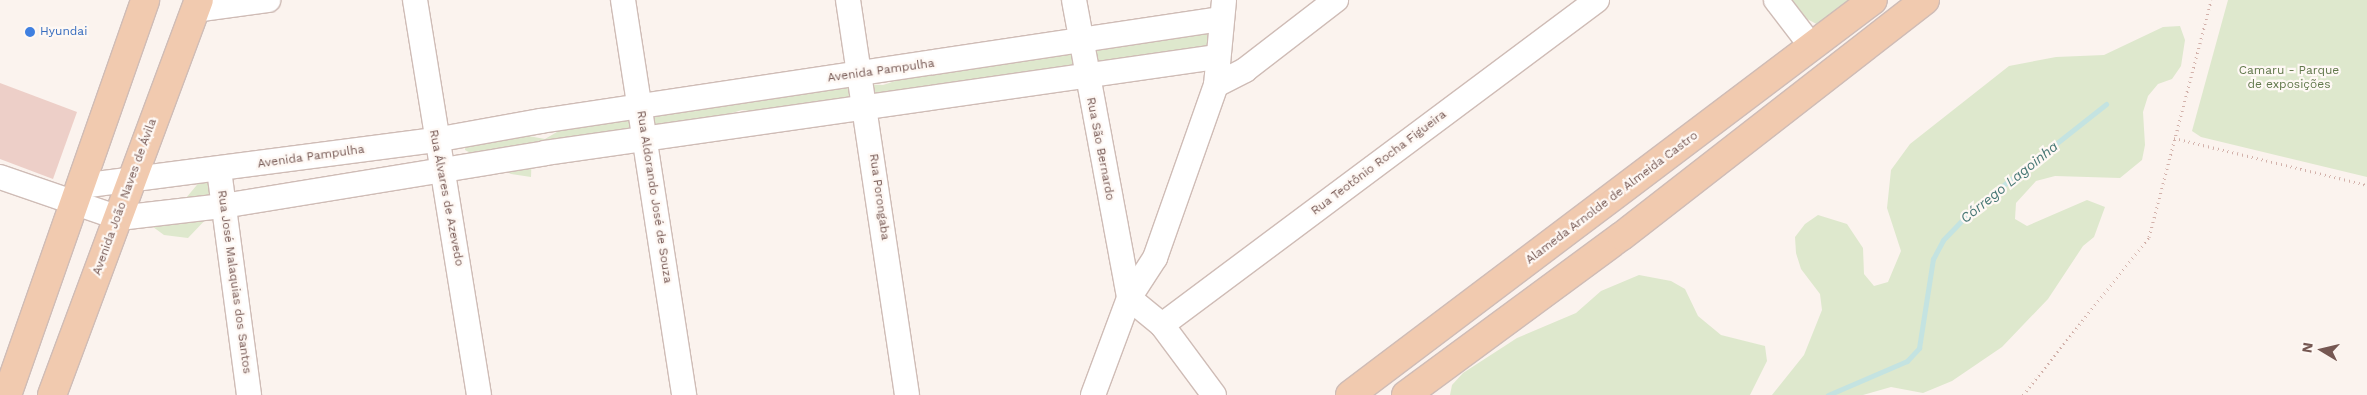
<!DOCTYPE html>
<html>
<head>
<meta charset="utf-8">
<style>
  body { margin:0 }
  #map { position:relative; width:2367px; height:395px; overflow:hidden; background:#fbf3ee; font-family:"Work Sans",sans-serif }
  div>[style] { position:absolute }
  .green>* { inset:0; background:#dee8cd }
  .stream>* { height:5px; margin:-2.5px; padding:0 2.5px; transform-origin:2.5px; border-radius:2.5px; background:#c4e3e1 }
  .building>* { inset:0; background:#edcfc8 }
  .path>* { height:3px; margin-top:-1.5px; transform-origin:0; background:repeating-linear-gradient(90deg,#d3b2ab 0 1px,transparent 0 5px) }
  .roads { filter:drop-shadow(1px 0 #cfbcb6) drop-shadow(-1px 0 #cfbcb6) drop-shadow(0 1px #cfbcb6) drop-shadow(0 -1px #cfbcb6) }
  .minor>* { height:24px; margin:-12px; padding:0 12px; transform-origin:12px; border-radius:12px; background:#fff }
  .major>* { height:28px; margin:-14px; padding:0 14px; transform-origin:14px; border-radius:14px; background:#f1caaf }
  .dots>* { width:14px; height:14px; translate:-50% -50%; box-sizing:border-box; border:2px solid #fef8f4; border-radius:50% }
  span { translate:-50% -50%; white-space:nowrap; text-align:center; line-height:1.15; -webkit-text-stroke:4.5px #fef8f4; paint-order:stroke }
  .shop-label { font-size:12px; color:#366cbe }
  .left { translate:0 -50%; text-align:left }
  .street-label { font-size:12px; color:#755752 }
  .park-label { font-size:12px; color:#62784c }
  .water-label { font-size:14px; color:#477775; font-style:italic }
  .north { position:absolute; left:2297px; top:325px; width:50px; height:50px; -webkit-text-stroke:4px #fef8f4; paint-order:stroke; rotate:279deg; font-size:14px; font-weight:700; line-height:20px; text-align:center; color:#755752 }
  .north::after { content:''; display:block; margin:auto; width:18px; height:22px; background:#755752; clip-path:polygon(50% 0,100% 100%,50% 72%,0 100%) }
</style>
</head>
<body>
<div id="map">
  <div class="green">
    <div style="clip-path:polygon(1778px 0,1861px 0,1828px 30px,1786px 8px)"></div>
    <div style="clip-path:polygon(2228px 0,2367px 0,2367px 177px,2201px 137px,2192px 131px)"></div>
    <div style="clip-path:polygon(1201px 24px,1218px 35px,1203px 52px,757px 112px,742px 110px,701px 122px,532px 150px,531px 177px,511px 174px,465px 150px,466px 140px,501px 131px,545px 139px,579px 119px,672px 114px,706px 105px,724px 106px,841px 84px,883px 85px,923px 72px,1018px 62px,1037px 55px)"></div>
    <div style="clip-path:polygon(2180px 26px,2185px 40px,2181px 66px,2172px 79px,2158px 84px,2148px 96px,2143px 112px,2145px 145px,2142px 160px,2120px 178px,2055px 176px,2036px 181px,2016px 203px,2015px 219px,2027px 226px,2087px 200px,2105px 207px,2094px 237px,2083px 246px,2048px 299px,2002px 347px,1952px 381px,1923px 393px,1891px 387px,1863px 395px,1772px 395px,1804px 355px,1822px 310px,1820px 294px,1801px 269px,1796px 253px,1795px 237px,1805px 224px,1818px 215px,1847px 224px,1863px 248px,1864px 274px,1874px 286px,1888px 282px,1901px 251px,1887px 208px,1891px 170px,1910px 144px,2009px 66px,2056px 57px,2104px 55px,2163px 27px)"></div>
    <div style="clip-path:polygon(213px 178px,210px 215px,188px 238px,164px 235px,149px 224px,146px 205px,151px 201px,175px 203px,186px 198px,201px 180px)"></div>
    <div style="clip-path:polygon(1639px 275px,1671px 281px,1685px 289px,1698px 316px,1721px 335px,1765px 346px,1767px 361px,1750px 395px,1450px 395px,1452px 385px,1463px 373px,1517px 338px,1576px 313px,1601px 291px)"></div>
  </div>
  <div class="stream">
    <div style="left:1828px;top:395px;width:86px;rotate:-23.3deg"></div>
    <div style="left:1907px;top:361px;width:18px;rotate:-47deg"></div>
    <div style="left:1919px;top:348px;width:90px;rotate:-81.1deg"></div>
    <div style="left:1933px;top:259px;width:21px;rotate:-62deg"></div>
    <div style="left:1943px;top:240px;width:42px;rotate:-46deg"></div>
    <div style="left:1972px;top:210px;width:171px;rotate:-38.3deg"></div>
  </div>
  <div class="building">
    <div style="clip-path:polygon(0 83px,77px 112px,53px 179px,0 159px)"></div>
  </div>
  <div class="path">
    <div style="left:2174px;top:138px;width:199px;rotate:13.7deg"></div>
    <div style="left:2023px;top:395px;width:202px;rotate:-51.4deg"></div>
    <div style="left:2149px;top:237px;width:245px;rotate:-75.3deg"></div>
  </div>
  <div class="roads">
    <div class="minor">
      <div style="left:415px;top:0;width:400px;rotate:80.8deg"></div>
      <div style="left:623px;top:0;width:400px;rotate:81.2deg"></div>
      <div style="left:848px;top:0;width:399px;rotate:81.5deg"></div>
      <div style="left:1074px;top:0;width:303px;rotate:79.5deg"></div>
      <div style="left:1129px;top:298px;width:43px;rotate:39.3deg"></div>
      <div style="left:1162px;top:325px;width:87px;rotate:53.4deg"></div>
      <div style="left:1776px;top:0;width:59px;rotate:52.5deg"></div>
      <div style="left:195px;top:10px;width:74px;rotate:-7.8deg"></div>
      <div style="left:1216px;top:85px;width:33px;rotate:-27deg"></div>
      <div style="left:1245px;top:70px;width:115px;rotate:-37.6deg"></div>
      <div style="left:219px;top:170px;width:227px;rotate:82.4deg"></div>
      <div style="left:0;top:177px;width:126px;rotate:19deg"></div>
      <div style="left:119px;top:218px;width:105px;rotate:-6.6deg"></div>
      <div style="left:223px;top:206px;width:326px;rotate:-9.3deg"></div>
      <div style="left:545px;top:153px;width:679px;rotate:-8.13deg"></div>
      <div style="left:81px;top:186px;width:357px;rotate:-7.4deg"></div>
      <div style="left:435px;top:140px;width:108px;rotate:-10.2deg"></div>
      <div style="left:541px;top:121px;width:688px;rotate:-8.53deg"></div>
      <div style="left:1162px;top:325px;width:543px;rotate:-36.76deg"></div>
      <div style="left:1093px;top:395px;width:103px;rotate:-69.6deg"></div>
      <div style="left:1129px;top:298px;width:48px;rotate:-57deg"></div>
      <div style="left:1155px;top:258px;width:183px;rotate:-70.6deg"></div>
      <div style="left:1216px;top:85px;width:85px;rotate:-84.6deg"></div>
    </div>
    <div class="major">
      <div style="left:7px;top:395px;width:418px;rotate:-70.7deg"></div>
      <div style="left:52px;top:395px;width:421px;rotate:-69.6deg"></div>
      <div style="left:1350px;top:395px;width:655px;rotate:-37.06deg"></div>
      <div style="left:1406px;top:395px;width:268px;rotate:-36.4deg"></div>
      <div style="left:1622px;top:236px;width:384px;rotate:-37.9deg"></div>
    </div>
  </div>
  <div class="dots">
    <div style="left:30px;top:32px;background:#3f7fe0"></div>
  </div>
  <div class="shop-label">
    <span class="left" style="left:40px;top:32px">Hyundai</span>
  </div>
  <div class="street-label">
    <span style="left:881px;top:71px;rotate:-8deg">Avenida Pampulha</span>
    <span style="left:1100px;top:149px;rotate:79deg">Rua São Bernardo</span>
    <span style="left:311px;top:157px;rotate:-8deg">Avenida Pampulha</span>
    <span style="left:1379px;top:163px;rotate:-37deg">Rua Teotônio Rocha Figueira</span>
    <span style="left:125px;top:197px;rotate:-70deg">Avenida João Naves de Ávila</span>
    <span style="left:654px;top:197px;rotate:81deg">Rua Aldorando José de Souza</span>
    <span style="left:879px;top:197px;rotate:82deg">Rua Porongaba</span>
    <span style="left:446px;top:198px;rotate:79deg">Rua Álvares de Azevedo</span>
    <span style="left:1612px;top:198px;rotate:-37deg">Alameda Arnolde de Almeida Castro</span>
    <span style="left:234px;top:282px;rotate:82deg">Rua José Malaquias dos Santos</span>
  </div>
  <div class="park-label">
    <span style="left:2289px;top:78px">Camaru - Parque<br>de exposições</span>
  </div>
  <div class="water-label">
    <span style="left:2009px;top:182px;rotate:-39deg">Córrego Lagoinha</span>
  </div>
  <div class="north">N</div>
</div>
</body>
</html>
